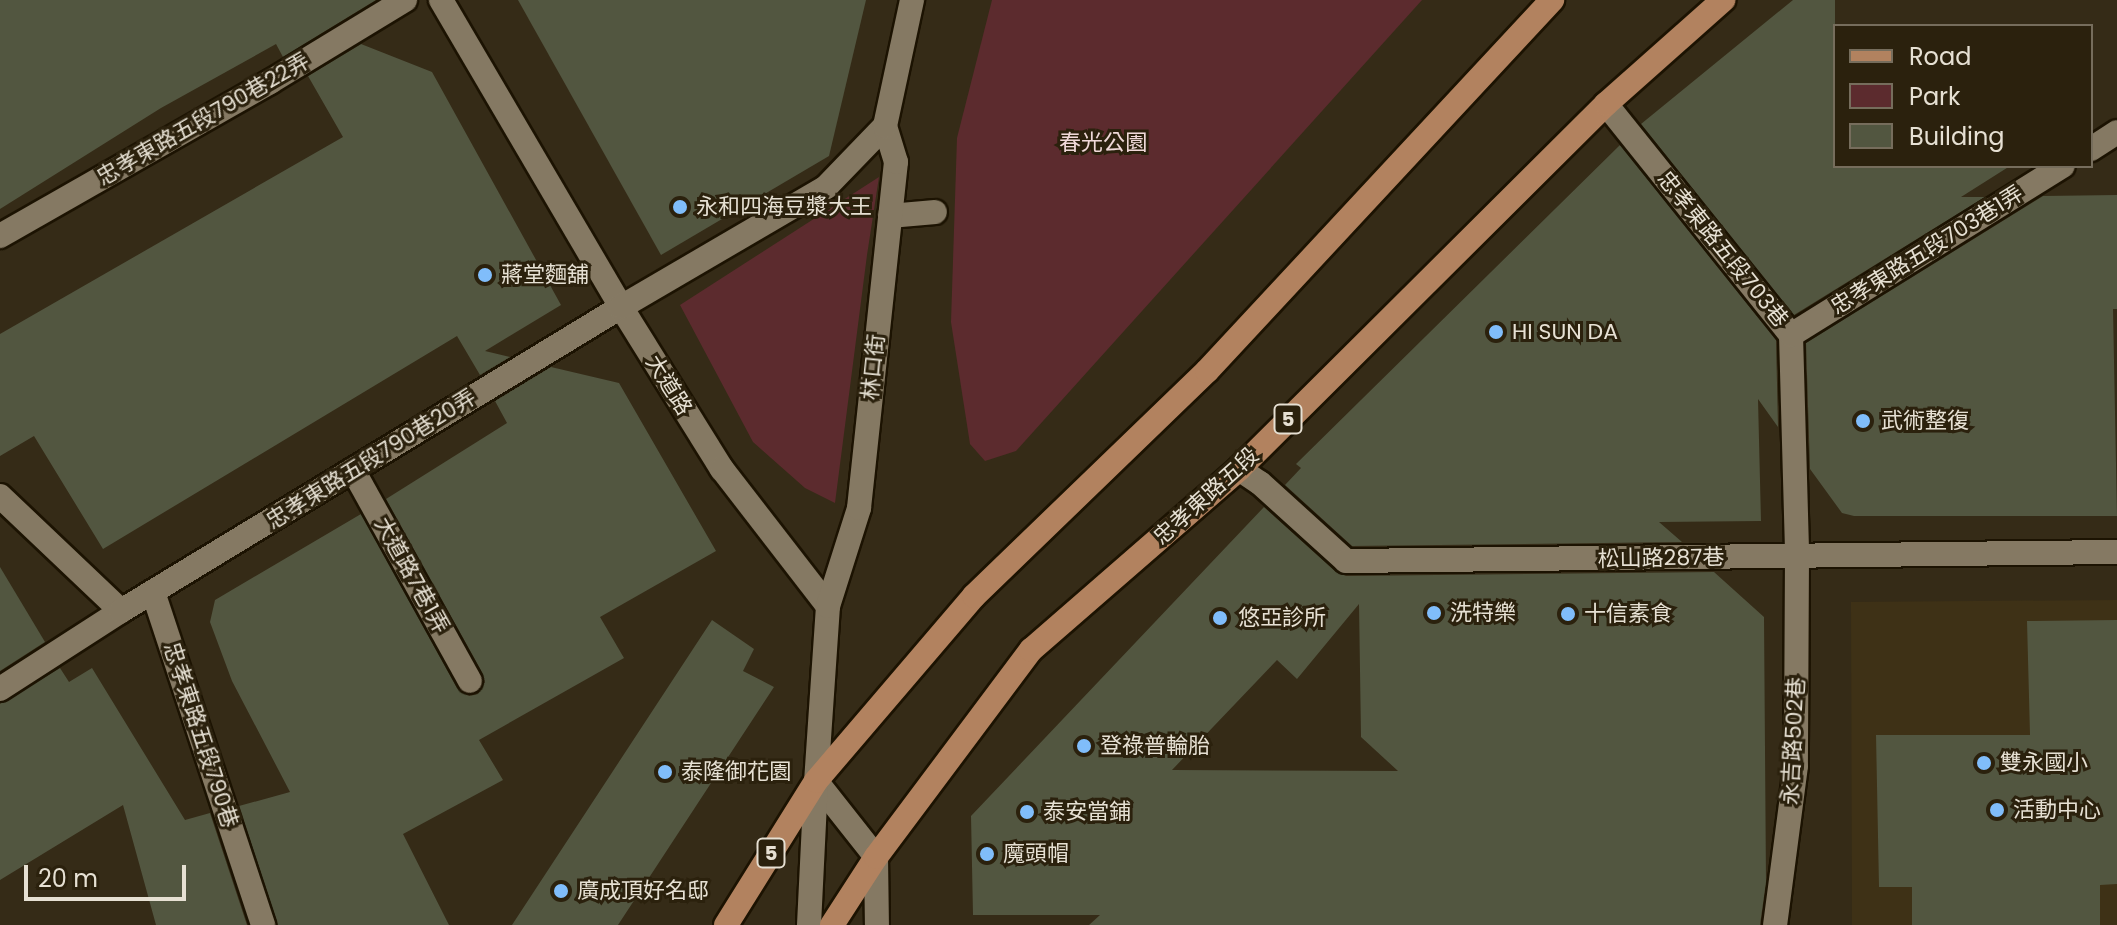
<!DOCTYPE html>
<html>
<head>
<meta charset="utf-8">
<style>
  body { margin:0 }
  #map { position:relative; width:2117px; height:925px; overflow:hidden; background:#352b17; font-family:Poppins,"Noto Sans TC",sans-serif }
  div>[style] { position:absolute }
  .built>* { inset:0; background:#3e3116 }
  .green>* { inset:0; background:#5c2b2e }
  .building>* { inset:0; background:#525640 }
  .roads { filter:drop-shadow(2px 0 #1c1302) drop-shadow(-2px 0 #1c1302) drop-shadow(0 2px #1c1302) drop-shadow(0 -2px #1c1302) }
  .lane>* { height:24px; margin:-12px; padding:0 12px; transform-origin:12px; border-radius:12px; background:#857963 }
  .street>* { height:24px; margin:-12px; padding:0 12px; transform-origin:12px; border-radius:12px; background:#857963 }
  .secondary>* { height:24px; margin:-12px; padding:0 12px; transform-origin:12px; border-radius:12px; background:#857963 }
  .primary>* { height:24px; margin:-12px; padding:0 12px; transform-origin:12px; border-radius:12px; background:#b2825f }
  .dots>* { width:22px; height:22px; translate:-50% -50%; box-sizing:border-box; border:4px solid #2b210d; border-radius:50% }
  span { translate:-50% -50%; white-space:nowrap; text-align:center; line-height:1.15; -webkit-text-stroke:6px #2b210d; paint-order:stroke }
  .shield-label span { padding:2px 6px; background:#2b210d; border:2px solid; border-radius:6px; -webkit-text-stroke-width:0 }
  .shield-label { font-size:20px; color:#e6e0d3; font-weight:700 }
  .street-label { font-size:22px; color:#e6e0d3 }
  .park-label { font-size:22px; color:#f0d9d9 }
  .poi-label { font-size:22px; color:#e6e0d3 }
  .left { translate:0 -50%; text-align:left }
  .legend { position:absolute; left:1833px; top:24px; width:260px; height:144px; box-sizing:border-box; background:#2b210d; border:2px solid #766d5c; margin:0; padding:10px 14px; list-style:none; font-size:24px; color:#e6e0d3 }
  .legend li { display:flex; align-items:center; gap:16px; height:40px }
  .legend b { width:40px; border:2px solid #766d5c }
  .scale { position:absolute; left:24px; top:865px; width:162px; height:36px; box-sizing:border-box; border:4px solid #e6e0d3; border-top:0; padding-left:10px; font-size:24px; line-height:28px; white-space:nowrap; color:#e6e0d3; -webkit-text-stroke:6px #2b210d; paint-order:stroke }
</style>
</head>
<body>
<div id="map">
  <div class="built">
    <div style="clip-path:polygon(2117px 600px,2117px 925px,1852px 925px,1851px 602px)"></div>
  </div>
  <div class="green">
    <div style="clip-path:polygon(992px 0,1422px 0,1016px 451px,985px 461px,970px 444px,951px 322px,957px 138px)"></div>
    <div style="clip-path:polygon(879px 177px,867px 255px,835px 503px,805px 488px,753px 442px,680px 305px)"></div>
  </div>
  <div class="building">
    <div style="clip-path:polygon(0 0,376px 0,283px 57px,276px 44px,161px 108px,0 209px)"></div>
    <div style="clip-path:polygon(518px 0,866px 0,829px 156px,661px 255px)"></div>
    <div style="clip-path:polygon(1793px 0,1835px 0,1835px 166px,2010px 166px,1961px 197px,1985px 197px,1794px 315px,1641px 124px)"></div>
    <div style="clip-path:polygon(361px 44px,432px 72px,561px 305px,485px 351px,510px 357px,480px 375px,457px 336px,103px 549px,34px 436px,0 456px,0 334px,343px 137px,308px 76px)"></div>
    <div style="clip-path:polygon(1620px 145px,1776px 340px,1778px 427px,1758px 399px,1761px 521px,1659px 522px,1682px 542px,1352px 546px,1285px 485px,1301px 468px,1296px 464px)"></div>
    <div style="clip-path:polygon(2117px 195px,2117px 309px,2113px 309px,2117px 516px,1854px 516px,1842px 513px,1810px 469px,1806px 343px,2043px 196px)"></div>
    <div style="clip-path:polygon(551px 367px,619px 383px,716px 551px,600px 617px,624px 658px,479px 740px,503px 780px,403px 834px,449px 925px,278px 925px,239px 806px,290px 792px,232px 681px,210px 622px,215px 600px,361px 514px,457px 688px,469px 696px,478px 694px,485px 682px,483px 674px,386px 499px,507px 423px,495px 401px)"></div>
    <div style="clip-path:polygon(evenodd,1264px 507px,1336px 572px,1346px 576px,1714px 572px,1764px 617px,1766px 882px,1760px 925px,1089px 925px,1100px 915px,973px 915px,971px 816px,1264px 507px,1359px 604px,1361px 737px,1398px 771px,1172px 770px,1277px 660px,1297px 679px,1359px 604px)"></div>
    <div style="clip-path:polygon(0 567px,45px 642px,0 671px)"></div>
    <div style="clip-path:polygon(712px 620px,754px 649px,743px 671px,774px 687px,618px 925px,512px 925px)"></div>
    <div style="clip-path:polygon(2117px 620px,2117px 884px,2100px 885px,2100px 925px,1912px 925px,1912px 887px,1879px 887px,1876px 735px,2030px 735px,2027px 621px)"></div>
    <div style="clip-path:polygon(60px 668px,69px 682px,92px 668px,185px 820px,210px 813px,247px 925px,156px 925px,123px 805px,0 880px,0 704px)"></div>
  </div>
  <div class="roads">
    <div class="lane">
      <div style="left:1606px;top:104px;width:296px;rotate:51.3deg"></div>
      <div style="left:1791px;top:335px;width:221px;rotate:88.4deg"></div>
      <div style="left:1797px;top:556px;width:210px;rotate:90.3deg"></div>
      <div style="left:1796px;top:766px;width:160px;rotate:97.5deg"></div>
      <div style="left:2091px;top:149px;width:31px;rotate:-33deg"></div>
      <div style="left:890px;top:216px;width:45px;rotate:-5.1deg"></div>
      <div style="left:0;top:236px;width:311px;rotate:-29.7deg"></div>
      <div style="left:270px;top:82px;width:158px;rotate:-31.3deg"></div>
      <div style="left:1791px;top:335px;width:320px;rotate:-31.9deg"></div>
      <div style="left:1239px;top:469px;width:25px;rotate:34deg"></div>
      <div style="left:1260px;top:483px;width:116px;rotate:42.2deg"></div>
      <div style="left:1346px;top:561px;width:771px;rotate:-0.67deg"></div>
      <div style="left:353px;top:470px;width:241px;rotate:61deg"></div>
      <div style="left:0;top:496px;width:167px;rotate:43.5deg"></div>
      <div style="left:153px;top:592px;width:351px;rotate:71.7deg"></div>
      <div style="left:0;top:689px;width:144px;rotate:-32.8deg"></div>
      <div style="left:121px;top:611px;width:585px;rotate:-31.3deg"></div>
    </div>
    <div class="street">
      <div style="left:441px;top:0;width:356px;rotate:59.6deg"></div>
      <div style="left:621px;top:307px;width:191px;rotate:58.1deg"></div>
      <div style="left:722px;top:469px;width:173px;rotate:52.3deg"></div>
      <div style="left:828px;top:606px;width:175px;rotate:93.9deg"></div>
      <div style="left:621px;top:307px;width:238px;rotate:-30.3deg"></div>
      <div style="left:826px;top:187px;width:85px;rotate:-46deg"></div>
      <div style="left:828px;top:606px;width:103px;rotate:-72.4deg"></div>
      <div style="left:859px;top:508px;width:348px;rotate:-83.9deg"></div>
      <div style="left:896px;top:162px;width:38px;rotate:-107deg"></div>
      <div style="left:885px;top:126px;width:129px;rotate:-77.9deg"></div>
    </div>
    <div class="secondary">
      <div style="left:816px;top:781px;width:97px;rotate:51.7deg"></div>
      <div style="left:876px;top:857px;width:68px;rotate:89.2deg"></div>
      <div style="left:809px;top:925px;width:144px;rotate:-87.2deg"></div>
    </div>
    <div class="primary">
      <div style="left:726px;top:925px;width:170px;rotate:-58deg"></div>
      <div style="left:816px;top:781px;width:243px;rotate:-49.5deg"></div>
      <div style="left:974px;top:596px;width:324px;rotate:-44deg"></div>
      <div style="left:1207px;top:371px;width:507px;rotate:-47.08deg"></div>
      <div style="left:832px;top:925px;width:81px;rotate:-57.1deg"></div>
      <div style="left:876px;top:857px;width:259px;rotate:-53.2deg"></div>
      <div style="left:1031px;top:650px;width:276px;rotate:-41deg"></div>
      <div style="left:1239px;top:469px;width:518px;rotate:-44.84deg"></div>
      <div style="left:1606px;top:104px;width:157px;rotate:-41.6deg"></div>
    </div>
  </div>
  <div class="dots">
    <div style="left:680px;top:207px;background:#80bdfa"></div>
    <div style="left:485px;top:275px;background:#80bdfa"></div>
    <div style="left:1496px;top:332px;background:#80bdfa"></div>
    <div style="left:1863px;top:421px;background:#80bdfa"></div>
    <div style="left:1434px;top:613px;background:#80bdfa"></div>
    <div style="left:1568px;top:614px;background:#80bdfa"></div>
    <div style="left:1220px;top:618px;background:#80bdfa"></div>
    <div style="left:1084px;top:746px;background:#80bdfa"></div>
    <div style="left:1984px;top:763px;background:#80bdfa"></div>
    <div style="left:665px;top:772px;background:#80bdfa"></div>
    <div style="left:1997px;top:810px;background:#80bdfa"></div>
    <div style="left:1027px;top:812px;background:#80bdfa"></div>
    <div style="left:987px;top:854px;background:#80bdfa"></div>
    <div style="left:561px;top:891px;background:#80bdfa"></div>
  </div>
  <div class="shield-label">
    <span style="left:1288px;top:419px">5</span>
    <span style="left:771px;top:853px">5</span>
  </div>
  <div class="street-label">
    <span style="left:203px;top:119px;rotate:-30deg">忠孝東路五段790巷22弄</span>
    <span style="left:1723px;top:249px;rotate:51deg">忠孝東路五段703巷</span>
    <span style="left:1927px;top:250px;rotate:-32deg">忠孝東路五段703巷1弄</span>
    <span style="left:873px;top:367px;rotate:-84deg">林口街</span>
    <span style="left:669px;top:385px;rotate:58deg">大道路</span>
    <span style="left:371px;top:459px;rotate:-32deg">忠孝東路五段790巷20弄</span>
    <span style="left:1206px;top:496px;rotate:-42deg">忠孝東路五段</span>
    <span style="left:1661px;top:558px;rotate:-1deg">松山路287巷</span>
    <span style="left:412px;top:575px;rotate:61deg">大道路7巷1弄</span>
    <span style="left:201px;top:735px;rotate:72deg">忠孝東路五段790巷</span>
    <span style="left:1793px;top:741px;rotate:-87deg">永吉路502巷</span>
  </div>
  <div class="park-label">
    <span style="left:1103px;top:143px">春光公園</span>
  </div>
  <div class="poi-label">
    <span class="left" style="left:696px;top:207px">永和四海豆漿大王</span>
    <span class="left" style="left:501px;top:275px">蔣堂麵舖</span>
    <span class="left" style="left:1512px;top:332px">HI SUN DA</span>
    <span class="left" style="left:1881px;top:421px">武術整復</span>
    <span class="left" style="left:1450px;top:613px">洗特樂</span>
    <span class="left" style="left:1584px;top:614px">十信素食</span>
    <span class="left" style="left:1238px;top:618px">悠亞診所</span>
    <span class="left" style="left:1100px;top:746px">登祿普輪胎</span>
    <span class="left" style="left:2000px;top:763px">雙永國小</span>
    <span class="left" style="left:681px;top:772px">泰隆御花園</span>
    <span class="left" style="left:2013px;top:810px">活動中心</span>
    <span class="left" style="left:1043px;top:812px">泰安當鋪</span>
    <span class="left" style="left:1003px;top:854px">魔頭帽</span>
    <span class="left" style="left:577px;top:891px">廣成頂好名邸</span>
  </div>
  <ul class="legend">
  <li><b style="height:10px;background:#b2825f"></b>Road</li>
  <li><b style="height:22px;background:#5c2b2e"></b>Park</li>
  <li><b style="height:22px;background:#525640"></b>Building</li>
  </ul>
  <div class="scale">20 m</div>
</div>
</body>
</html>
